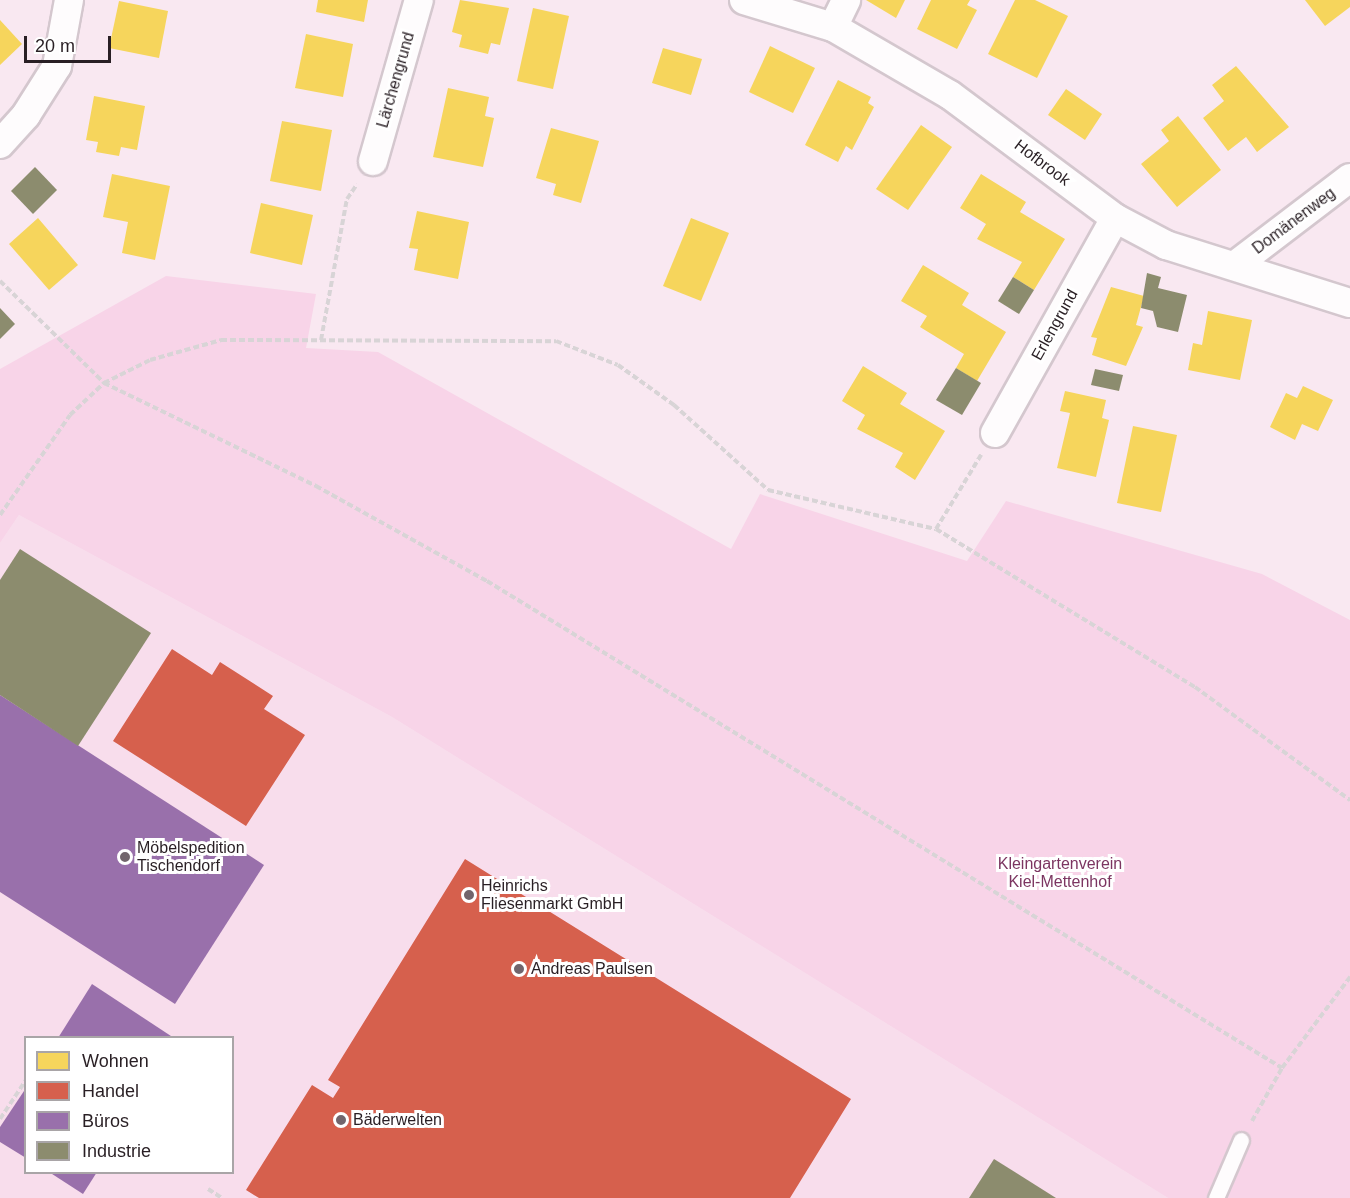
<!DOCTYPE html>
<html>
<head>
<meta charset="utf-8">
<style>
  body { margin:0 }
  #map { position:relative; width:1350px; height:1198px; overflow:hidden; background:#f9e8f1; font-family:Helvetica,sans-serif }
  div>[style] { position:absolute }
  .built>* { inset:0; background:#f8ddec }
  .green>* { inset:0; background:#f8d4e8 }
  .homes>* { inset:0; background:#f6d55c }
  .shops>* { inset:0; background:#d6604d }
  .offices>* { inset:0; background:#9970ab }
  .industry>* { inset:0; background:#8c8c6e }
  .path>* { height:4px; margin-top:-2px; transform-origin:0; background:repeating-linear-gradient(90deg,#d8d4d6 0 6px,transparent 0 9px) }
  .roads { filter:drop-shadow(2px 0 #d4c7ce) drop-shadow(-2px 0 #d4c7ce) drop-shadow(0 2px #d4c7ce) drop-shadow(0 -2px #d4c7ce) }
  .service>* { height:15px; margin:-7.5px; padding:0 7.5px; transform-origin:7.5px; border-radius:7.5px; background:#fefcfd }
  .minor>* { height:28px; margin:-14px; padding:0 14px; transform-origin:14px; border-radius:14px; background:#fefcfd }
  .dots>* { width:16px; height:16px; translate:-50% -50%; box-sizing:border-box; border:3px solid #fff; border-radius:50% }
  span { translate:-50% -50%; white-space:nowrap; text-align:center; line-height:1.15; -webkit-text-stroke:6px #fff; paint-order:stroke }
  .street-label { font-size:16px; color:#291f24 }
  .poi-label { font-size:16px; color:#291f24 }
  .left { translate:0 -50%; text-align:left }
  .park-label { font-size:16px; color:#7c3561 }
  .legend { position:absolute; left:24px; top:1036px; width:210px; height:138px; box-sizing:border-box; background:#fff; border:2px solid #a9a5a7; margin:0; padding:8px 10px; list-style:none; font-size:18px; color:#291f24 }
  .legend li { display:flex; align-items:center; gap:12px; height:30px }
  .legend b { width:30px; border:2px solid #a9a5a7 }
  .scale { position:absolute; left:24px; top:36px; width:87px; height:27px; box-sizing:border-box; border:3px solid #291f24; border-top:0; padding-left:8px; font-size:18px; line-height:21px; white-space:nowrap; color:#291f24; -webkit-text-stroke:4px #fff; paint-order:stroke }
</style>
</head>
<body>
<div id="map">
  <div class="built">
    <div style="clip-path:polygon(evenodd,19px 515px,392px 717px,1168px 1198px,0 1198px,0 543px,19px 515px,26px 1038px,232px 1038px,232px 1172px,26px 1172px,26px 1038px)"></div>
  </div>
  <div class="green">
    <div style="clip-path:polygon(166px 276px,316px 294px,306px 348px,378px 352px,731px 549px,760px 494px,967px 561px,1006px 501px,1262px 574px,1350px 620px,1350px 1198px,1168px 1198px,392px 717px,19px 515px,0 543px,0 369px)"></div>
  </div>
  <div class="homes">
    <div style="clip-path:polygon(318px 0,368px 0,364px 22px,316px 12px)"></div>
    <div style="clip-path:polygon(460px 0,509px 8px,500px 45px,491px 43px,488px 54px,459px 47px,462px 35px,452px 32px)"></div>
    <div style="clip-path:polygon(866px 0,905px 0,896px 18px)"></div>
    <div style="clip-path:polygon(931px 0,970px 0,967px 5px,977px 10px,957px 49px,917px 29px)"></div>
    <div style="clip-path:polygon(1015px 0,1035px 0,1068px 16px,1037px 78px,988px 54px)"></div>
    <div style="clip-path:polygon(1305px 0,1350px 0,1350px 7px,1325px 26px)"></div>
    <div style="clip-path:polygon(119px 1px,168px 11px,159px 58px,109px 48px)"></div>
    <div style="clip-path:polygon(533px 8px,569px 16px,553px 89px,517px 81px)"></div>
    <div style="clip-path:polygon(0 20px,22px 44px,0 65px)"></div>
    <div style="clip-path:polygon(306px 34px,353px 44px,343px 97px,295px 88px)"></div>
    <div style="clip-path:polygon(770px 46px,815px 68px,793px 113px,749px 92px)"></div>
    <div style="clip-path:polygon(663px 48px,702px 59px,691px 95px,652px 83px)"></div>
    <div style="clip-path:polygon(1236px 66px,1289px 127px,1257px 152px,1246px 137px,1228px 151px,1203px 118px,1224px 101px,1212px 85px)"></div>
    <div style="clip-path:polygon(838px 80px,871px 97px,868px 103px,874px 107px,852px 150px,846px 146px,838px 162px,805px 145px)"></div>
    <div style="clip-path:polygon(448px 88px,489px 97px,485px 116px,494px 118px,483px 167px,433px 157px)"></div>
    <div style="clip-path:polygon(1066px 89px,1102px 114px,1085px 140px,1048px 115px)"></div>
    <div style="clip-path:polygon(94px 96px,145px 106px,137px 150px,121px 147px,119px 156px,96px 152px,98px 142px,86px 140px)"></div>
    <div style="clip-path:polygon(1178px 116px,1221px 170px,1177px 207px,1141px 164px,1169px 141px,1161px 130px)"></div>
    <div style="clip-path:polygon(282px 121px,332px 130px,321px 191px,270px 181px)"></div>
    <div style="clip-path:polygon(921px 125px,952px 147px,908px 210px,876px 189px)"></div>
    <div style="clip-path:polygon(551px 128px,599px 141px,581px 203px,553px 195px,556px 184px,536px 178px)"></div>
    <div style="clip-path:polygon(112px 174px,170px 186px,155px 260px,122px 253px,128px 222px,103px 217px)"></div>
    <div style="clip-path:polygon(981px 174px,1026px 202px,1020px 212px,1065px 239px,1034px 290px,1013px 277px,1022px 262px,977px 239px,986px 224px,960px 208px)"></div>
    <div style="clip-path:polygon(261px 203px,313px 215px,302px 265px,250px 253px)"></div>
    <div style="clip-path:polygon(417px 211px,469px 222px,458px 279px,414px 270px,418px 249px,409px 248px)"></div>
    <div style="clip-path:polygon(38px 218px,78px 265px,49px 290px,9px 244px)"></div>
    <div style="clip-path:polygon(691px 218px,729px 233px,701px 301px,663px 286px)"></div>
    <div style="clip-path:polygon(923px 265px,969px 293px,962px 305px,1006px 332px,977px 381px,956px 368px,964px 354px,920px 327px,927px 316px,901px 301px)"></div>
    <div style="clip-path:polygon(1111px 287px,1144px 296px,1136px 325px,1143px 327px,1126px 366px,1092px 355px,1097px 338px,1091px 337px)"></div>
    <div style="clip-path:polygon(1208px 311px,1252px 320px,1240px 380px,1188px 370px,1193px 343px,1202px 345px)"></div>
    <div style="clip-path:polygon(863px 366px,907px 393px,900px 404px,945px 431px,915px 480px,895px 467px,903px 453px,857px 429px,865px 415px,842px 401px)"></div>
    <div style="clip-path:polygon(1303px 386px,1333px 400px,1318px 431px,1302px 424px,1295px 440px,1270px 427px,1286px 393px,1297px 398px)"></div>
    <div style="clip-path:polygon(1065px 391px,1106px 400px,1102px 418px,1109px 420px,1096px 477px,1057px 468px,1070px 413px,1060px 411px)"></div>
    <div style="clip-path:polygon(1133px 426px,1177px 435px,1161px 512px,1117px 503px)"></div>
  </div>
  <div class="shops">
    <div style="clip-path:polygon(172px 649px,212px 675px,220px 662px,273px 696px,264px 709px,305px 735px,246px 826px,113px 741px)"></div>
    <div style="clip-path:polygon(465px 859px,851px 1099px,790px 1198px,259px 1198px,246px 1190px,312px 1085px,333px 1098px,340px 1087px,328px 1080px)"></div>
  </div>
  <div class="offices">
    <div style="clip-path:polygon(0 695px,264px 865px,175px 1004px,0 892px)"></div>
    <div style="clip-path:polygon(92px 984px,174px 1038px,58px 1038px)"></div>
    <div style="clip-path:polygon(26px 1088px,26px 1158px,0 1142px,0 1127px)"></div>
    <div style="clip-path:polygon(49px 1172px,97px 1172px,83px 1194px)"></div>
  </div>
  <div class="industry">
    <div style="clip-path:polygon(35px 167px,57px 190px,33px 214px,11px 191px)"></div>
    <div style="clip-path:polygon(1147px 273px,1161px 277px,1158px 288px,1187px 295px,1178px 332px,1157px 327px,1153px 311px,1141px 308px)"></div>
    <div style="clip-path:polygon(1013px 277px,1034px 290px,1019px 314px,998px 301px)"></div>
    <div style="clip-path:polygon(0 308px,15px 324px,0 339px)"></div>
    <div style="clip-path:polygon(956px 368px,981px 383px,962px 415px,936px 400px)"></div>
    <div style="clip-path:polygon(1095px 369px,1123px 375px,1119px 391px,1091px 385px)"></div>
    <div style="clip-path:polygon(20px 549px,151px 633px,78px 746px,0 695px,0 580px)"></div>
    <div style="clip-path:polygon(994px 1159px,1056px 1198px,969px 1198px)"></div>
  </div>
  <div class="path">
    <div style="left:0;top:281px;width:146px;rotate:44.4deg"></div>
    <div style="left:104px;top:383px;width:236px;rotate:25.9deg"></div>
    <div style="left:316px;top:486px;width:196px;rotate:29.1deg"></div>
    <div style="left:487px;top:581px;width:932px;rotate:31.49deg"></div>
    <div style="left:1282px;top:1068px;width:114px;rotate:-53.2deg"></div>
    <div style="left:321px;top:340px;width:143px;rotate:-79.6deg"></div>
    <div style="left:347px;top:199px;width:18px;rotate:-56deg"></div>
    <div style="left:0;top:515px;width:122px;rotate:-55deg"></div>
    <div style="left:70px;top:415px;width:47px;rotate:-43.3deg"></div>
    <div style="left:104px;top:383px;width:51px;rotate:-26.6deg"></div>
    <div style="left:150px;top:360px;width:74px;rotate:-15.7deg"></div>
    <div style="left:221px;top:340px;width:335px;rotate:0.2deg"></div>
    <div style="left:556px;top:341px;width:66px;rotate:21.2deg"></div>
    <div style="left:618px;top:365px;width:69px;rotate:35.5deg"></div>
    <div style="left:674px;top:405px;width:127px;rotate:42.1deg"></div>
    <div style="left:768px;top:490px;width:172px;rotate:13.1deg"></div>
    <div style="left:936px;top:529px;width:303px;rotate:31.4deg"></div>
    <div style="left:1195px;top:687px;width:192px;rotate:36.1deg"></div>
    <div style="left:936px;top:529px;width:87px;rotate:-58.7deg"></div>
    <div style="left:0;top:1119px;width:47px;rotate:-56.3deg"></div>
    <div style="left:1252px;top:1121px;width:61px;rotate:-60.5deg"></div>
    <div style="left:208px;top:1189px;width:17px;rotate:33deg"></div>
  </div>
  <div class="roads">
    <div class="service">
      <div style="left:1216px;top:1198px;width:63px;rotate:-66.7deg"></div>
    </div>
    <div class="minor">
      <div style="left:744px;top:0;width:93px;rotate:16.9deg"></div>
      <div style="left:833px;top:27px;width:135px;rotate:30.2deg"></div>
      <div style="left:950px;top:95px;width:206px;rotate:36.7deg"></div>
      <div style="left:1115px;top:218px;width:58px;rotate:27.9deg"></div>
      <div style="left:1166px;top:245px;width:193px;rotate:17.5deg"></div>
      <div style="left:833px;top:27px;width:30px;rotate:-64deg"></div>
      <div style="left:0;top:144px;width:39px;rotate:-48deg"></div>
      <div style="left:26px;top:115px;width:58px;rotate:-57.7deg"></div>
      <div style="left:57px;top:66px;width:67px;rotate:-79.7deg"></div>
      <div style="left:373px;top:161px;width:167px;rotate:-74.1deg"></div>
      <div style="left:1237px;top:264px;width:142px;rotate:-37.3deg"></div>
      <div style="left:995px;top:433px;width:246px;rotate:-60.8deg"></div>
    </div>
  </div>
  <div class="dots">
    <div style="left:125px;top:857px;background:#72656c"></div>
    <div style="left:469px;top:895px;background:#72656c"></div>
    <div style="left:519px;top:969px;background:#72656c"></div>
    <div style="left:341px;top:1120px;background:#72656c"></div>
  </div>
  <div class="street-label">
    <span style="left:396px;top:80px;rotate:-74deg">Lärchengrund</span>
    <span style="left:1042px;top:163px;rotate:37deg">Hofbrook</span>
    <span style="left:1294px;top:221px;rotate:-37deg">Domänenweg</span>
    <span style="left:1055px;top:325px;rotate:-61deg">Erlengrund</span>
  </div>
  <div class="poi-label">
    <span class="left" style="left:137px;top:857px">Möbelspedition<br>Tischendorf</span>
    <span class="left" style="left:481px;top:895px">Heinrichs<br>Fliesenmarkt GmbH</span>
    <span class="left" style="left:531px;top:969px">Andreas Paulsen</span>
    <span class="left" style="left:353px;top:1120px">Bäderwelten</span>
  </div>
  <div class="park-label">
    <span style="left:1060px;top:873px">Kleingartenverein<br>Kiel-Mettenhof</span>
  </div>
  <ul class="legend">
  <li><b style="height:16px;background:#f6d55c"></b>Wohnen</li>
  <li><b style="height:16px;background:#d6604d"></b>Handel</li>
  <li><b style="height:16px;background:#9970ab"></b>Büros</li>
  <li><b style="height:16px;background:#8c8c6e"></b>Industrie</li>
  </ul>
  <div class="scale">20 m</div>
</div>
</body>
</html>
